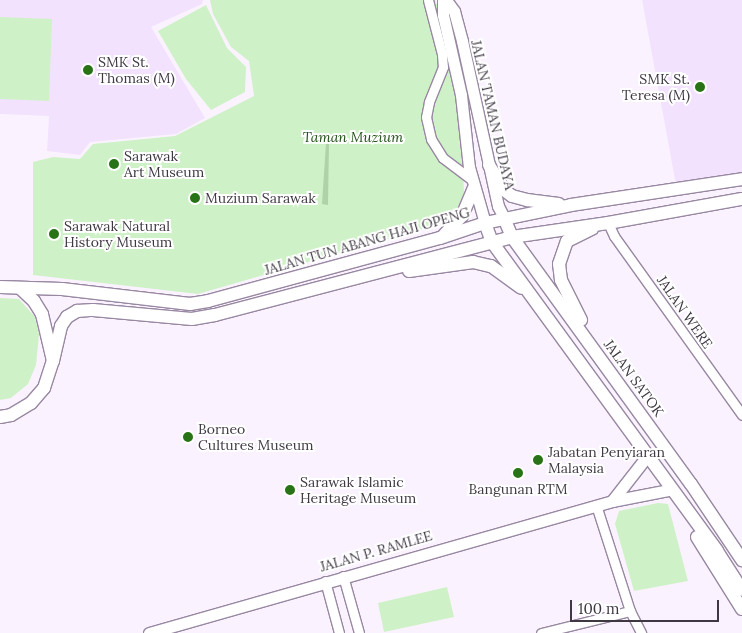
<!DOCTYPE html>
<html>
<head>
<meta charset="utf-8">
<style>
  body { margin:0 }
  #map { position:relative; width:742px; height:633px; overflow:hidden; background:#faf3ff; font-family:Lora,serif }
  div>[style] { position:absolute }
  .built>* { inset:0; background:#f3e2fe }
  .green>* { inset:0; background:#cff1c7 }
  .water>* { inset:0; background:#afd2a8 }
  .roads { filter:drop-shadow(1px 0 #9888a2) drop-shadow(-1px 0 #9888a2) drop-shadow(0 1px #9888a2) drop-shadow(0 -1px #9888a2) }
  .minor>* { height:9px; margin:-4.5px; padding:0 4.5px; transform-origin:4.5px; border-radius:4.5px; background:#fff }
  .secondary>* { height:11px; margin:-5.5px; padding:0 5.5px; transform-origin:5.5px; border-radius:5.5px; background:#fff }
  .primary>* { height:12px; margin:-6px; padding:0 6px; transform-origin:6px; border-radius:6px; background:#fff }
  .dots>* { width:14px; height:14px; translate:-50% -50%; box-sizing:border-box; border:2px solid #fff; border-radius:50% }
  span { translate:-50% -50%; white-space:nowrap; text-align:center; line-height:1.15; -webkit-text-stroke:4px #fff; paint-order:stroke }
  .poi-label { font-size:14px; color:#3f3843 }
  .left { translate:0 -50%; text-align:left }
  .right { translate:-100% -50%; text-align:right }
  .street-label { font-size:14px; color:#3f3843 }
  .park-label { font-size:14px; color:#24511a; font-style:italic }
  .scale { position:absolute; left:570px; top:600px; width:149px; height:22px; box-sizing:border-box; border:2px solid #3f3843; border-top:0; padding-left:6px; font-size:15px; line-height:18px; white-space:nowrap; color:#3f3843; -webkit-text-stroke:4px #fff; paint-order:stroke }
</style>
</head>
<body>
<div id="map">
  <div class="built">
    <div style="clip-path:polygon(0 0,203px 0,202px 4px,151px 27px,205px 118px,176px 134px,90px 142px,80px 155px,47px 151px,49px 116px,0 114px)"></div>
    <div style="clip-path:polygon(642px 0,742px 0,742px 174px,676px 185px)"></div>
  </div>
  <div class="green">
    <div style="clip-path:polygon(210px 0,435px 0,442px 19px,455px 90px,463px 161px,464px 195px,455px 212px,439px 224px,198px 294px,33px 275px,33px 162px,53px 157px,80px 159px,93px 144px,175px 136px,254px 96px,249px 61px,231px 47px,213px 14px)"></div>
    <div style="clip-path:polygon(206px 5px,227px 48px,246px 67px,245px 92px,211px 110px,186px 79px,158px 31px)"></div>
    <div style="clip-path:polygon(0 17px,52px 19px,49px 101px,0 99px)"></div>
    <div style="clip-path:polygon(0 298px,19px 299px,35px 317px,39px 334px,36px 365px,28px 384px,11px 398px,0 400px)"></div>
    <div style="clip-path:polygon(658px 503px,668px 504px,688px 581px,634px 591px,615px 524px,619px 511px)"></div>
    <div style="clip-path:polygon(447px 587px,454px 617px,384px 632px,378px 603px)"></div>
  </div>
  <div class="water">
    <div style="clip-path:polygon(328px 135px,332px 140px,329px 143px,328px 205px,322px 204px,326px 143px,323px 139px)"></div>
  </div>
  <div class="roads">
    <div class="minor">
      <div style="left:428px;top:0;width:56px;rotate:75.5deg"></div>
      <div style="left:442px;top:54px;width:13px;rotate:86deg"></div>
      <div style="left:443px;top:67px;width:38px;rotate:112deg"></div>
      <div style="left:429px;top:102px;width:15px;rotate:101deg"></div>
      <div style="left:426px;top:117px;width:23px;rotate:77deg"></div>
      <div style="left:431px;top:139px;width:22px;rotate:58deg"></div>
      <div style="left:443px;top:158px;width:38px;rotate:37deg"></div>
      <div style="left:608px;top:223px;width:14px;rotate:65deg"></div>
      <div style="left:614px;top:236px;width:220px;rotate:54.4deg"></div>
      <div style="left:596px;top:505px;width:111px;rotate:72.2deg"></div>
      <div style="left:630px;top:611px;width:25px;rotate:63deg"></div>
      <div style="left:343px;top:576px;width:59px;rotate:74.3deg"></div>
      <div style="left:325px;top:581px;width:54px;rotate:74.9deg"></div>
      <div style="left:541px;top:633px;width:92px;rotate:-13.9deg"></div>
    </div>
    <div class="secondary">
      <div style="left:443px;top:0;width:15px;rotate:90deg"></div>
      <div style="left:443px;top:15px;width:82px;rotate:77.3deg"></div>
      <div style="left:461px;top:95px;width:72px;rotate:83.7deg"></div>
      <div style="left:469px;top:167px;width:58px;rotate:74.1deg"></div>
      <div style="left:446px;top:0;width:14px;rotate:54deg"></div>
      <div style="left:454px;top:11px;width:31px;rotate:75deg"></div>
      <div style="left:462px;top:41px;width:169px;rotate:77.7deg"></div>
      <div style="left:498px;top:206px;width:13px;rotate:63deg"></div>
      <div style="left:612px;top:501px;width:57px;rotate:-52.1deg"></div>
      <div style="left:149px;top:633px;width:481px;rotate:-15.9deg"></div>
      <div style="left:612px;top:501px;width:57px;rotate:-11.1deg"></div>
    </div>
    <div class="primary">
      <div style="left:489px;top:165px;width:29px;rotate:59deg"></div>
      <div style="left:504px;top:190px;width:10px;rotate:37deg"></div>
      <div style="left:512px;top:196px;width:16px;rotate:15deg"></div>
      <div style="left:527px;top:200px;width:32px;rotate:7deg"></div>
      <div style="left:504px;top:218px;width:21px;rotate:67deg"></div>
      <div style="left:512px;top:237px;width:305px;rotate:54.1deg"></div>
      <div style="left:691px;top:484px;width:92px;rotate:56.1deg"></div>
      <div style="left:485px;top:223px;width:20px;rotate:70deg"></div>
      <div style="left:492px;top:242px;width:382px;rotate:53.9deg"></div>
      <div style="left:717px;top:551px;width:46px;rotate:57.3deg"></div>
      <div style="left:444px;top:235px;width:26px;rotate:-47deg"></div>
      <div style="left:462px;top:216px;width:30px;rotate:-67deg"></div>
      <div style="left:409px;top:271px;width:65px;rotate:-8deg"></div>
      <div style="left:473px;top:262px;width:18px;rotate:13deg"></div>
      <div style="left:491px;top:266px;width:37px;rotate:36deg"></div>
      <div style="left:0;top:287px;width:62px;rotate:1.8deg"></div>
      <div style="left:62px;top:289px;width:129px;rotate:6.7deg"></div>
      <div style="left:190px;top:304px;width:18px;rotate:-9deg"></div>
      <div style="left:208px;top:301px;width:240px;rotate:-15.2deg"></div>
      <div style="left:440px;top:238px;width:47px;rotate:-18.4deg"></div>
      <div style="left:485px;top:223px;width:88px;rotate:-11.8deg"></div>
      <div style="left:571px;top:205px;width:173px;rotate:-8.6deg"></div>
      <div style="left:581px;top:320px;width:45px;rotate:-116.6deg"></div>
      <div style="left:561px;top:280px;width:16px;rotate:-97deg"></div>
      <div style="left:559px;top:264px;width:24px;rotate:-71deg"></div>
      <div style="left:567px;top:241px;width:28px;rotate:-26deg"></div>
      <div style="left:53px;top:361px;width:36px;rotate:-77deg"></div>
      <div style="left:61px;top:326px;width:11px;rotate:-56deg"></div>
      <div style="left:67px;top:317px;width:12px;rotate:-31deg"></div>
      <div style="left:77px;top:311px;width:16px;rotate:-4deg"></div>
      <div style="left:93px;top:310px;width:99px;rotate:5.2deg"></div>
      <div style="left:192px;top:319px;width:23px;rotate:-10deg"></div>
      <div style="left:215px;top:315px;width:307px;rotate:-14.7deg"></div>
      <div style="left:512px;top:237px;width:97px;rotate:-8.3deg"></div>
      <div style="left:608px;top:223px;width:136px;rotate:-10.2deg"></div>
      <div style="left:0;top:417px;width:11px;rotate:-10deg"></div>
      <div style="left:11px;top:415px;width:23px;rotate:-31deg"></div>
      <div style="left:31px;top:403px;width:20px;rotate:-49deg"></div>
      <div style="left:44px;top:388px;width:28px;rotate:-72deg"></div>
      <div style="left:53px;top:361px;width:48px;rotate:-103.2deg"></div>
      <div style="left:42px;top:314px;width:15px;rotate:-122deg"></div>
      <div style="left:34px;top:301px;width:19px;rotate:-137deg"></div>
      <div style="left:697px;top:537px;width:85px;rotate:58deg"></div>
    </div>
  </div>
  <div class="dots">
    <div style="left:88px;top:70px;background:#287316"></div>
    <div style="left:700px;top:87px;background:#287316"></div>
    <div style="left:114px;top:164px;background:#287316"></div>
    <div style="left:195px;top:198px;background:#287316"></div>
    <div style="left:54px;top:234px;background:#287316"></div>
    <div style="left:188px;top:437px;background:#287316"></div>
    <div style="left:538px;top:460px;background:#287316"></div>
    <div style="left:518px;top:473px;background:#287316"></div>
    <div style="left:290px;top:490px;background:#287316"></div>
  </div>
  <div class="poi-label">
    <span class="left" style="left:98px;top:70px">SMK St.<br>Thomas (M)</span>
    <span class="right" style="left:690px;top:87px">SMK St.<br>Teresa (M)</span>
    <span class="left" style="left:124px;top:164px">Sarawak<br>Art Museum</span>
    <span class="left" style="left:205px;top:198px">Muzium Sarawak</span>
    <span class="left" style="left:64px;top:234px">Sarawak Natural<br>History Museum</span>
    <span class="left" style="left:198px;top:437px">Borneo<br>Cultures Museum</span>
    <span class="left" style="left:548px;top:460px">Jabatan Penyiaran<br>Malaysia</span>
    <span class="left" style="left:300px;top:490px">Sarawak Islamic<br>Heritage Museum</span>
    <span style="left:518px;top:489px">Bangunan RTM</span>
  </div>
  <div class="street-label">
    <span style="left:493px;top:115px;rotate:77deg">JALAN TAMAN BUDAYA</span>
    <span style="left:367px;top:241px;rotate:-16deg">JALAN TUN ABANG HAJI OPENG</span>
    <span style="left:685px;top:312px;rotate:55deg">JALAN WERE</span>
    <span style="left:634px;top:378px;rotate:54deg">JALAN SATOK</span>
    <span style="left:376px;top:551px;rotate:-16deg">JALAN P. RAMLEE</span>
  </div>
  <div class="park-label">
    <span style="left:353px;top:137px">Taman Muzium</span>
  </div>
  <div class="scale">100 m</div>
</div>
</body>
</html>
